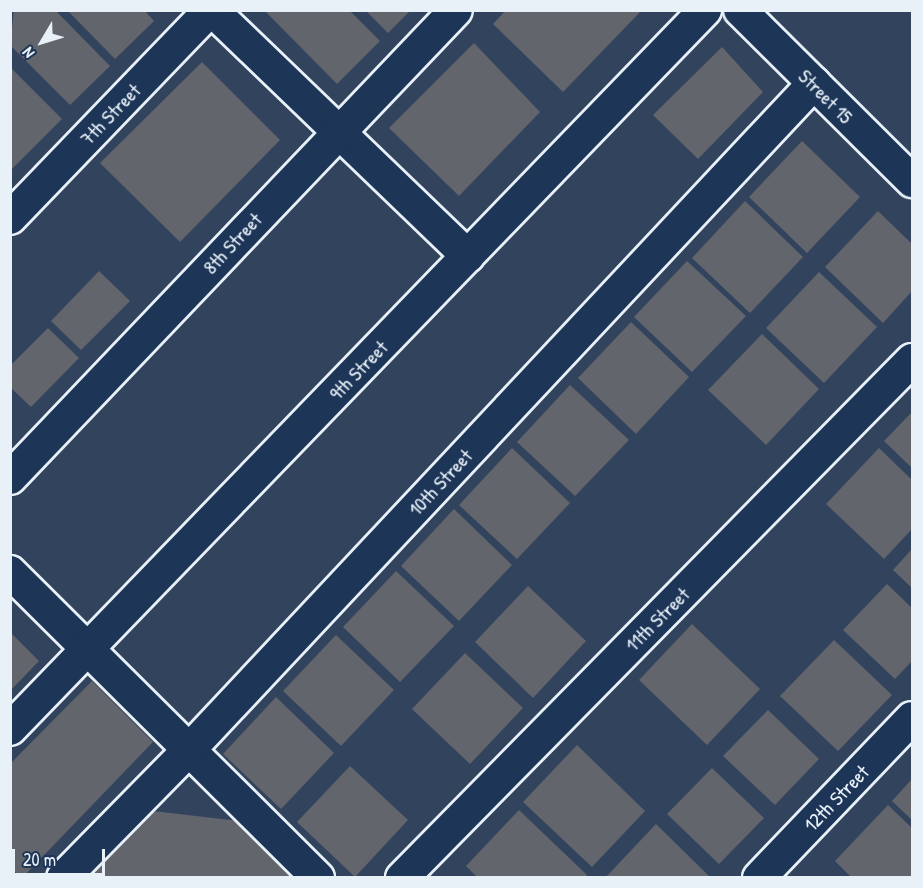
<!DOCTYPE html>
<html>
<head>
<meta charset="utf-8">
<style>
  body { margin:0 }
  #map { position:relative; width:923px; height:888px; overflow:hidden; background:#32435d; font-family:"Patrick Hand",sans-serif }
  div>[style] { position:absolute }
  .building>* { inset:0; background:#63656c }
  .roads { filter:drop-shadow(2px 0 #e8f1f8) drop-shadow(-2px 0 #e8f1f8) drop-shadow(0 2px #e8f1f8) drop-shadow(0 -2px #e8f1f8) }
  .minor>* { height:32px; margin:-16px; padding:0 16px; transform-origin:16px; border-radius:16px; background:#1d3557 }
  span { translate:-50% -50%; white-space:nowrap; text-align:center; line-height:1.15; -webkit-text-stroke:4.5px #1d3557; paint-order:stroke }
  .street-label { font-size:20px; color:#e8f1f8 }
  .frame { position:absolute; inset:0; border:12px solid #e8f1f8; pointer-events:none }
  .north { position:absolute; left:12px; top:12px; width:60px; height:60px; -webkit-text-stroke:4px #1d3557; paint-order:stroke; rotate:232deg; font-size:16px; font-weight:700; line-height:24px; text-align:center; color:#e8f1f8 }
  .north::after { content:''; display:block; margin:auto; width:21px; height:27px; background:#e8f1f8; clip-path:polygon(50% 0,100% 100%,50% 72%,0 100%) }
  .scale { position:absolute; left:12px; top:849px; width:93px; height:27px; box-sizing:border-box; border:3px solid #e8f1f8; border-top:0; padding-left:8px; font-size:18px; line-height:21px; white-space:nowrap; color:#e8f1f8; -webkit-text-stroke:4px #1d3557; paint-order:stroke }
</style>
</head>
<body>
<div id="map">
  <div class="building">
    <div style="clip-path:polygon(14px 10px,55px 10px,110px 66px,70px 105px,10px 45px)"></div>
    <div style="clip-path:polygon(67px 10px,144px 10px,154px 21px,115px 59px)"></div>
    <div style="clip-path:polygon(264px 10px,349px 10px,380px 41px,337px 84px)"></div>
    <div style="clip-path:polygon(365px 10px,411px 10px,388px 33px)"></div>
    <div style="clip-path:polygon(506px 10px,642px 10px,563px 92px,493px 24px)"></div>
    <div style="clip-path:polygon(474px 43px,540px 112px,459px 196px,389px 128px)"></div>
    <div style="clip-path:polygon(722px 47px,763px 92px,698px 159px,653px 115px)"></div>
    <div style="clip-path:polygon(202px 62px,280px 140px,180px 242px,100px 163px)"></div>
    <div style="clip-path:polygon(10px 67px,62px 119px,10px 171px)"></div>
    <div style="clip-path:polygon(802px 141px,860px 197px,807px 253px,749px 197px)"></div>
    <div style="clip-path:polygon(745px 201px,803px 257px,750px 313px,692px 258px)"></div>
    <div style="clip-path:polygon(878px 211px,912px 244px,912px 291px,883px 323px,825px 267px)"></div>
    <div style="clip-path:polygon(687px 261px,746px 316px,692px 372px,634px 317px)"></div>
    <div style="clip-path:polygon(99px 271px,130px 301px,81px 350px,51px 321px)"></div>
    <div style="clip-path:polygon(819px 272px,877px 327px,824px 383px,766px 328px)"></div>
    <div style="clip-path:polygon(631px 322px,689px 377px,636px 434px,578px 378px)"></div>
    <div style="clip-path:polygon(48px 328px,79px 358px,31px 407px,10px 387px,10px 366px)"></div>
    <div style="clip-path:polygon(762px 334px,819px 389px,766px 445px,708px 390px)"></div>
    <div style="clip-path:polygon(570px 385px,629px 440px,575px 496px,517px 442px)"></div>
    <div style="clip-path:polygon(912px 412px,912px 468px,884px 441px)"></div>
    <div style="clip-path:polygon(512px 448px,570px 503px,517px 559px,459px 505px)"></div>
    <div style="clip-path:polygon(879px 448px,912px 480px,912px 529px,884px 559px,826px 504px)"></div>
    <div style="clip-path:polygon(454px 509px,512px 565px,459px 621px,401px 566px)"></div>
    <div style="clip-path:polygon(912px 549px,912px 588px,893px 570px)"></div>
    <div style="clip-path:polygon(396px 571px,454px 626px,400px 682px,343px 627px)"></div>
    <div style="clip-path:polygon(887px 584px,912px 608px,912px 661px,895px 679px,843px 630px)"></div>
    <div style="clip-path:polygon(528px 586px,586px 641px,533px 698px,475px 642px)"></div>
    <div style="clip-path:polygon(692px 624px,760px 689px,707px 745px,639px 680px)"></div>
    <div style="clip-path:polygon(10px 632px,39px 661px,10px 691px)"></div>
    <div style="clip-path:polygon(336px 635px,394px 690px,341px 746px,283px 691px)"></div>
    <div style="clip-path:polygon(834px 640px,892px 695px,838px 751px,780px 696px)"></div>
    <div style="clip-path:polygon(465px 653px,523px 708px,470px 764px,412px 709px)"></div>
    <div style="clip-path:polygon(92px 681px,153px 742px,22px 878px,10px 867px,10px 764px)"></div>
    <div style="clip-path:polygon(276px 697px,334px 753px,281px 809px,223px 754px)"></div>
    <div style="clip-path:polygon(768px 710px,819px 759px,775px 805px,723px 756px)"></div>
    <div style="clip-path:polygon(577px 745px,645px 811px,592px 867px,523px 802px)"></div>
    <div style="clip-path:polygon(350px 766px,408px 820px,355px 877px,297px 822px)"></div>
    <div style="clip-path:polygon(712px 768px,764px 818px,719px 864px,667px 814px)"></div>
    <div style="clip-path:polygon(912px 779px,912px 820px,892px 801px)"></div>
    <div style="clip-path:polygon(888px 805px,912px 828px,912px 878px,852px 878px,835px 861px)"></div>
    <div style="clip-path:polygon(144px 810px,248px 822px,301px 878px,89px 878px,89px 871px)"></div>
    <div style="clip-path:polygon(519px 810px,587px 875px,585px 878px,478px 878px,466px 866px)"></div>
    <div style="clip-path:polygon(656px 824px,711px 878px,605px 878px)"></div>
  </div>
  <div class="roads">
    <div class="minor">
      <div style="left:212px;top:10px;width:355px;rotate:43.9deg"></div>
      <div style="left:740px;top:10px;width:243px;rotate:44.8deg"></div>
      <div style="left:10px;top:218px;width:289px;rotate:-46.1deg"></div>
      <div style="left:10px;top:478px;width:646px;rotate:-46.38deg"></div>
      <div style="left:10px;top:572px;width:434px;rotate:44.8deg"></div>
      <div style="left:10px;top:729px;width:1000px;rotate:-45.97deg"></div>
      <div style="left:63px;top:878px;width:180px;rotate:-45.5deg"></div>
      <div style="left:189px;top:750px;width:914px;rotate:-46.86deg"></div>
      <div style="left:402px;top:878px;width:727px;rotate:-45.45deg"></div>
      <div style="left:759px;top:878px;width:221px;rotate:-46.3deg"></div>
    </div>
  </div>
  <div class="street-label">
    <span style="left:826px;top:96px;rotate:45deg">Street 15</span>
    <span style="left:110px;top:114px;rotate:-46deg">7th Street</span>
    <span style="left:232px;top:243px;rotate:-47deg">8th Street</span>
    <span style="left:358px;top:370px;rotate:-46deg">9th Street</span>
    <span style="left:440px;top:482px;rotate:-47deg">10th Street</span>
    <span style="left:657px;top:619px;rotate:-45deg">11th Street</span>
    <span style="left:836px;top:798px;rotate:-46deg">12th Street</span>
  </div>
  <div class="frame"></div>
  <div class="north">N</div>
  <div class="scale">20 m</div>
</div>
</body>
</html>
